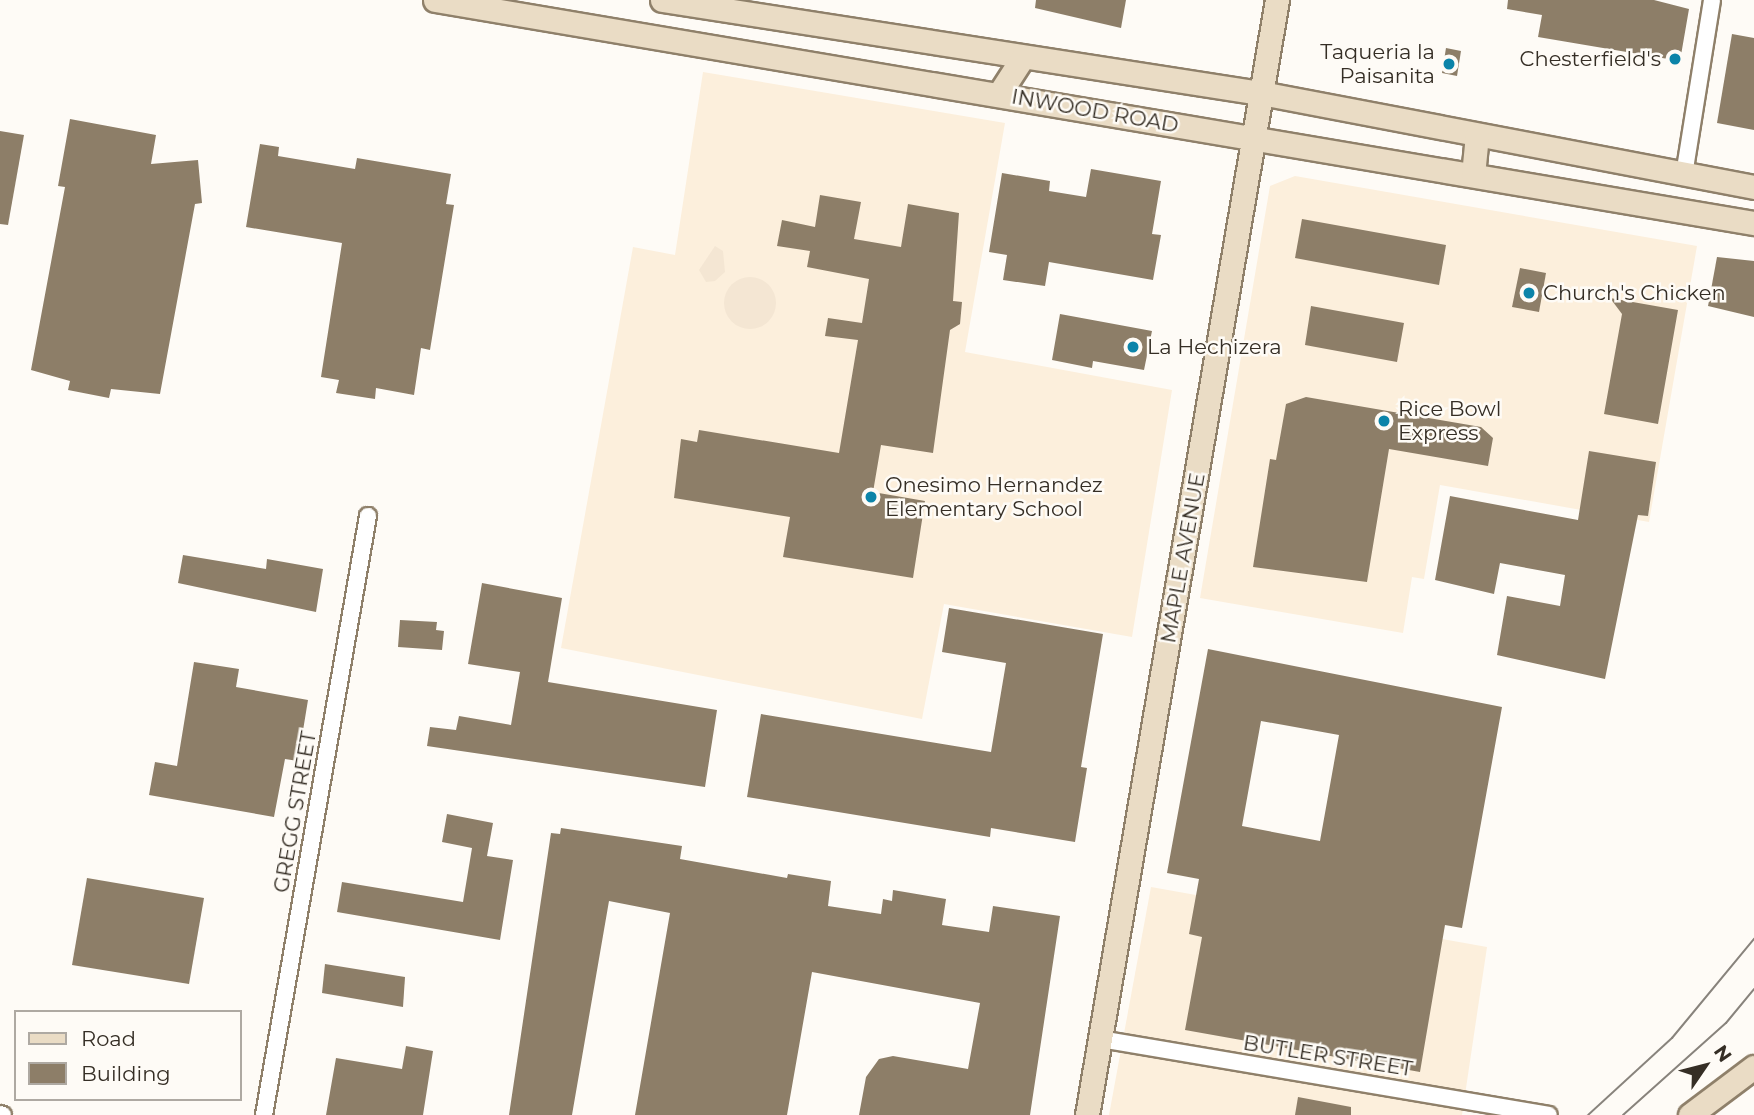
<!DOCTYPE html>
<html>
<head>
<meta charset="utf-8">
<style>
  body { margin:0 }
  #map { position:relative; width:1754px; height:1115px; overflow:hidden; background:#fefbf6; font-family:Montserrat,sans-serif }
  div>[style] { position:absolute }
  .built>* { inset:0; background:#fcefdc }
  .green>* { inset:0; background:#f4e6d3 }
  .round { border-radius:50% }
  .building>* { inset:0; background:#8d7e68 }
  .roads { filter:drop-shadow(2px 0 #8f806a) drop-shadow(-2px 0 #8f806a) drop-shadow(0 2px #8f806a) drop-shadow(0 -2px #8f806a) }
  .street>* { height:16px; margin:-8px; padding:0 8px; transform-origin:8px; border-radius:8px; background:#fff }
  .secondary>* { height:23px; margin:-11.5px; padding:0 11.5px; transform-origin:11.5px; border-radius:11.5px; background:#eadcc5 }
  .tram>* { height:2px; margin:-1px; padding:0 1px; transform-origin:1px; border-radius:1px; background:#88837c }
  .dots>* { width:19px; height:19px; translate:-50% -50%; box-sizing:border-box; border:4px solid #fefbf6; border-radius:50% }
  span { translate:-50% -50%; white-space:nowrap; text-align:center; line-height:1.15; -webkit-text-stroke:5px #fefbf6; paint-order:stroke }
  .poi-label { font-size:21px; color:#352e25 }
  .right { translate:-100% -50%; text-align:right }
  .left { translate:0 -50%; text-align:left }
  .street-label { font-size:21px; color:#352e25 }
  .legend { position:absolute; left:14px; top:1010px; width:228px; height:91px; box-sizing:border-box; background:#fefbf6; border:2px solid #aea9a2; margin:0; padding:9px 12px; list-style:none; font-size:21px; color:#352e25 }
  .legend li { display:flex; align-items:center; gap:14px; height:35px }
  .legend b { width:35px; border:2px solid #aea9a2 }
  .north { position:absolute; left:1670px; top:1031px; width:70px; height:70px; -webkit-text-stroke:5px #fefbf6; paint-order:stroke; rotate:55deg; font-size:19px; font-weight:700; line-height:28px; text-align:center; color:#352e25 }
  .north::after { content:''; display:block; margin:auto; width:24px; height:32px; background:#352e25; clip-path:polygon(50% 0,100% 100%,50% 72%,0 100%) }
</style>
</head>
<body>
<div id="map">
  <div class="built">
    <div style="clip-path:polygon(703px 72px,1005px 123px,965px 352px,1172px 390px,1132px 637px,944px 604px,922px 719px,561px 648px,633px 247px,675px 255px)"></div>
    <div style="clip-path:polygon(1295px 176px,1697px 246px,1649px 522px,1440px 485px,1424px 579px,1412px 577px,1403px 633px,1200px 598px,1270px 186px)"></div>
    <div style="clip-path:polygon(1151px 887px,1487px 947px,1462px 1115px,1109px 1115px)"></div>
  </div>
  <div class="green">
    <div style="clip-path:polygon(715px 246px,723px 251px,725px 272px,715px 281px,706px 282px,699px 270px)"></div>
    <div class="round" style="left:724px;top:277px;width:52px;height:52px"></div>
  </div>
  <div class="building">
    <div style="clip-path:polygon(1036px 0,1126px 0,1121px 28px,1035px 8px)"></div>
    <div style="clip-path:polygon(1508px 0,1654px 0,1689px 9px,1680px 61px,1538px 37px,1542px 15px,1507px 9px)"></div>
    <div style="clip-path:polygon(1732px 34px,1754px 38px,1754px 130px,1717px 123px)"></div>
    <div style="clip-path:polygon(1446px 48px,1461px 51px,1457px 76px,1442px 73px)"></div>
    <div style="clip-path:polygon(70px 119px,156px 135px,151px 164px,198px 160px,202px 203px,195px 204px,160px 394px,111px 389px,109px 398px,68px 390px,70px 381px,31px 370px,65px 187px,58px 186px)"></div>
    <div style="clip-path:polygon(0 131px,24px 135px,8px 225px,0 224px)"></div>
    <div style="clip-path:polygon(260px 144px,279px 147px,278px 156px,355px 169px,357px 158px,451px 174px,446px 204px,454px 205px,430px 350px,421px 348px,414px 395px,376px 388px,375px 399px,336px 393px,339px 380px,321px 377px,342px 243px,246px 227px)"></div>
    <div style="clip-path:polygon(1091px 169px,1161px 181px,1152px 234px,1161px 235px,1153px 280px,1049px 262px,1045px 286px,1003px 280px,1007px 255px,989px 252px,1002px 173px,1050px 181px,1049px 191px,1086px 197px)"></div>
    <div style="clip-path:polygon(820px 195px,861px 202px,854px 239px,901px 247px,908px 204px,959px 213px,953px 301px,962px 302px,960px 324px,950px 330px,933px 453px,881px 445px,873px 492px,925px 501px,913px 578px,783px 557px,790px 517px,674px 498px,681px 439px,697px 442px,699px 430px,839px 453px,858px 340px,825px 336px,828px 318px,862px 323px,869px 279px,807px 267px,810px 251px,777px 246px,782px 220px,815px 227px)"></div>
    <div style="clip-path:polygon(1302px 219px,1446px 245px,1439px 285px,1295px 258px)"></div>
    <div style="clip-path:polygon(1717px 257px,1754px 261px,1754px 317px,1708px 306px)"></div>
    <div style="clip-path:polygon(1520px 268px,1546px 273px,1539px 312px,1512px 307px)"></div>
    <div style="clip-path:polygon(1610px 298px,1678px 310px,1658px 424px,1604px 414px,1622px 314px)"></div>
    <div style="clip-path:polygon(1311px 306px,1404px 323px,1397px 362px,1305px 345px)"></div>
    <div style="clip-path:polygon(1060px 314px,1152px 331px,1144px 370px,1093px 361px,1092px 368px,1052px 360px)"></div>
    <div style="clip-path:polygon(1306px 397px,1481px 427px,1493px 438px,1488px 466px,1389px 449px,1367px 582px,1253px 567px,1270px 459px,1276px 460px,1286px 404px)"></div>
    <div style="clip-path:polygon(1589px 451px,1656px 462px,1648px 516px,1638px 515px,1605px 679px,1497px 655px,1507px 596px,1560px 606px,1565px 575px,1500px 563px,1494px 594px,1435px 580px,1450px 496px,1578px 520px)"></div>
    <div style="clip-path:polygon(183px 555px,266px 569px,267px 559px,323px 569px,316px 612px,178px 583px)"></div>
    <div style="clip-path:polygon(482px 583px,562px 598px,548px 682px,717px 710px,705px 787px,427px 746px,430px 727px,456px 730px,459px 716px,511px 725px,520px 672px,468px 664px)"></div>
    <div style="clip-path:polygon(949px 608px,1103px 634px,1081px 767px,1087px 768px,1075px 842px,991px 828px,990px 837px,747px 797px,761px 714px,991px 752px,1006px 663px,942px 652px)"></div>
    <div style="clip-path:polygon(400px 620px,437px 622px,436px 630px,444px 631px,442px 650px,398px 647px)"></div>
    <div style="clip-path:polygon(evenodd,1208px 649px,1502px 707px,1462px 928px,1445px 925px,1420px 1072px,1185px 1030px,1202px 937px,1189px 934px,1199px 879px,1167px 873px,1208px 649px,1261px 721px,1339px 735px,1320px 841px,1242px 826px,1261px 721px)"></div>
    <div style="clip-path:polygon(194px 662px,239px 669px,236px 687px,308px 700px,298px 761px,285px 759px,274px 817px,149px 795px,155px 762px,177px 766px)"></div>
    <div style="clip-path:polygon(447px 814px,493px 823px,487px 856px,513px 860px,500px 940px,337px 912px,342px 882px,463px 902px,472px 848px,442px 842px)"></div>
    <div style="clip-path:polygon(561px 828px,682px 846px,680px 859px,787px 878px,788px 874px,831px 881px,828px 906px,881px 914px,883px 899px,892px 901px,893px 890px,946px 899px,942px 925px,989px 932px,993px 906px,1060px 916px,1030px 1115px,859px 1115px,866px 1077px,879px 1059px,893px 1056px,968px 1069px,980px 1003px,812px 972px,787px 1115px,635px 1115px,670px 913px,609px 901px,572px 1115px,509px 1115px,551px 833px,560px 834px)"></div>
    <div style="clip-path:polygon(87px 878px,204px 898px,189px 984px,72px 965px)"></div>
    <div style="clip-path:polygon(325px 964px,405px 977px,403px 1007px,322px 993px)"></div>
    <div style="clip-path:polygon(406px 1046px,433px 1051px,423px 1115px,326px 1115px,336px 1058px,402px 1069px)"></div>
    <div style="clip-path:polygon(1298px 1097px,1351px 1107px,1351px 1115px,1295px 1115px)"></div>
  </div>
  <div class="roads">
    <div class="street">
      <div style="left:1684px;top:175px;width:177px;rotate:-80.9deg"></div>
      <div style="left:1100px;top:1039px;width:455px;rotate:9.6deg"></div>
      <div style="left:0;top:1114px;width:3px;rotate:18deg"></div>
      <div style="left:264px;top:1115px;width:608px;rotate:-80.15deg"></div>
    </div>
    <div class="secondary">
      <div style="left:435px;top:0;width:1338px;rotate:9.6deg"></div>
      <div style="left:662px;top:0;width:606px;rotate:8.83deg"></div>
      <div style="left:1261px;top:93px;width:502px;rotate:10.79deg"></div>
      <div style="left:999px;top:94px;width:44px;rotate:-57deg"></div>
      <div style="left:1473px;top:175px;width:40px;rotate:-84.3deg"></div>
      <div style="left:1087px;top:1115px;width:1131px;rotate:-80.33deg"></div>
      <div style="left:1690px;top:1115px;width:80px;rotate:-36.9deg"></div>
    </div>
  </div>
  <div class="tram">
    <div style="left:1588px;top:1115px;width:114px;rotate:-42.5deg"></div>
    <div style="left:1672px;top:1038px;width:129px;rotate:-50.4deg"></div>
    <div style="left:1623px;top:1115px;width:138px;rotate:-41.8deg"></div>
    <div style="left:1726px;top:1023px;width:44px;rotate:-50.5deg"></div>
  </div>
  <div class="dots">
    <div style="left:1675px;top:59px;background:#0c84a9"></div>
    <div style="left:1449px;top:64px;background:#0c84a9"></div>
    <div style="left:1529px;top:293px;background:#0c84a9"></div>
    <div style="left:1133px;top:347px;background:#0c84a9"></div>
    <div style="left:1384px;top:421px;background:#0c84a9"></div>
    <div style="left:871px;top:497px;background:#0c84a9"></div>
  </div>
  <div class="poi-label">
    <span class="right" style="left:1435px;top:64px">Taqueria la<br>Paisanita</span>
    <span class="right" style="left:1661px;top:59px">Chesterfield's</span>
    <span class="left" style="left:1543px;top:293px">Church's Chicken</span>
    <span class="left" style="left:1147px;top:347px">La Hechizera</span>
    <span class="left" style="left:1398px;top:421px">Rice Bowl<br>Express</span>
    <span class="left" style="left:885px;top:497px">Onesimo Hernandez<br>Elementary School</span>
  </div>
  <div class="street-label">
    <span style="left:1095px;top:111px;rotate:10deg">INWOOD ROAD</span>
    <span style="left:1183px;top:558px;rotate:-80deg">MAPLE AVENUE</span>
    <span style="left:295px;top:812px;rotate:-80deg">GREGG STREET</span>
    <span style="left:1328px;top:1056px;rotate:9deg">BUTLER STREET</span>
  </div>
  <ul class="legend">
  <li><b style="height:9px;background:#eadcc5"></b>Road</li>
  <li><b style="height:19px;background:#8d7e68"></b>Building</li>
  </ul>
  <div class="north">N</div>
</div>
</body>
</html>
